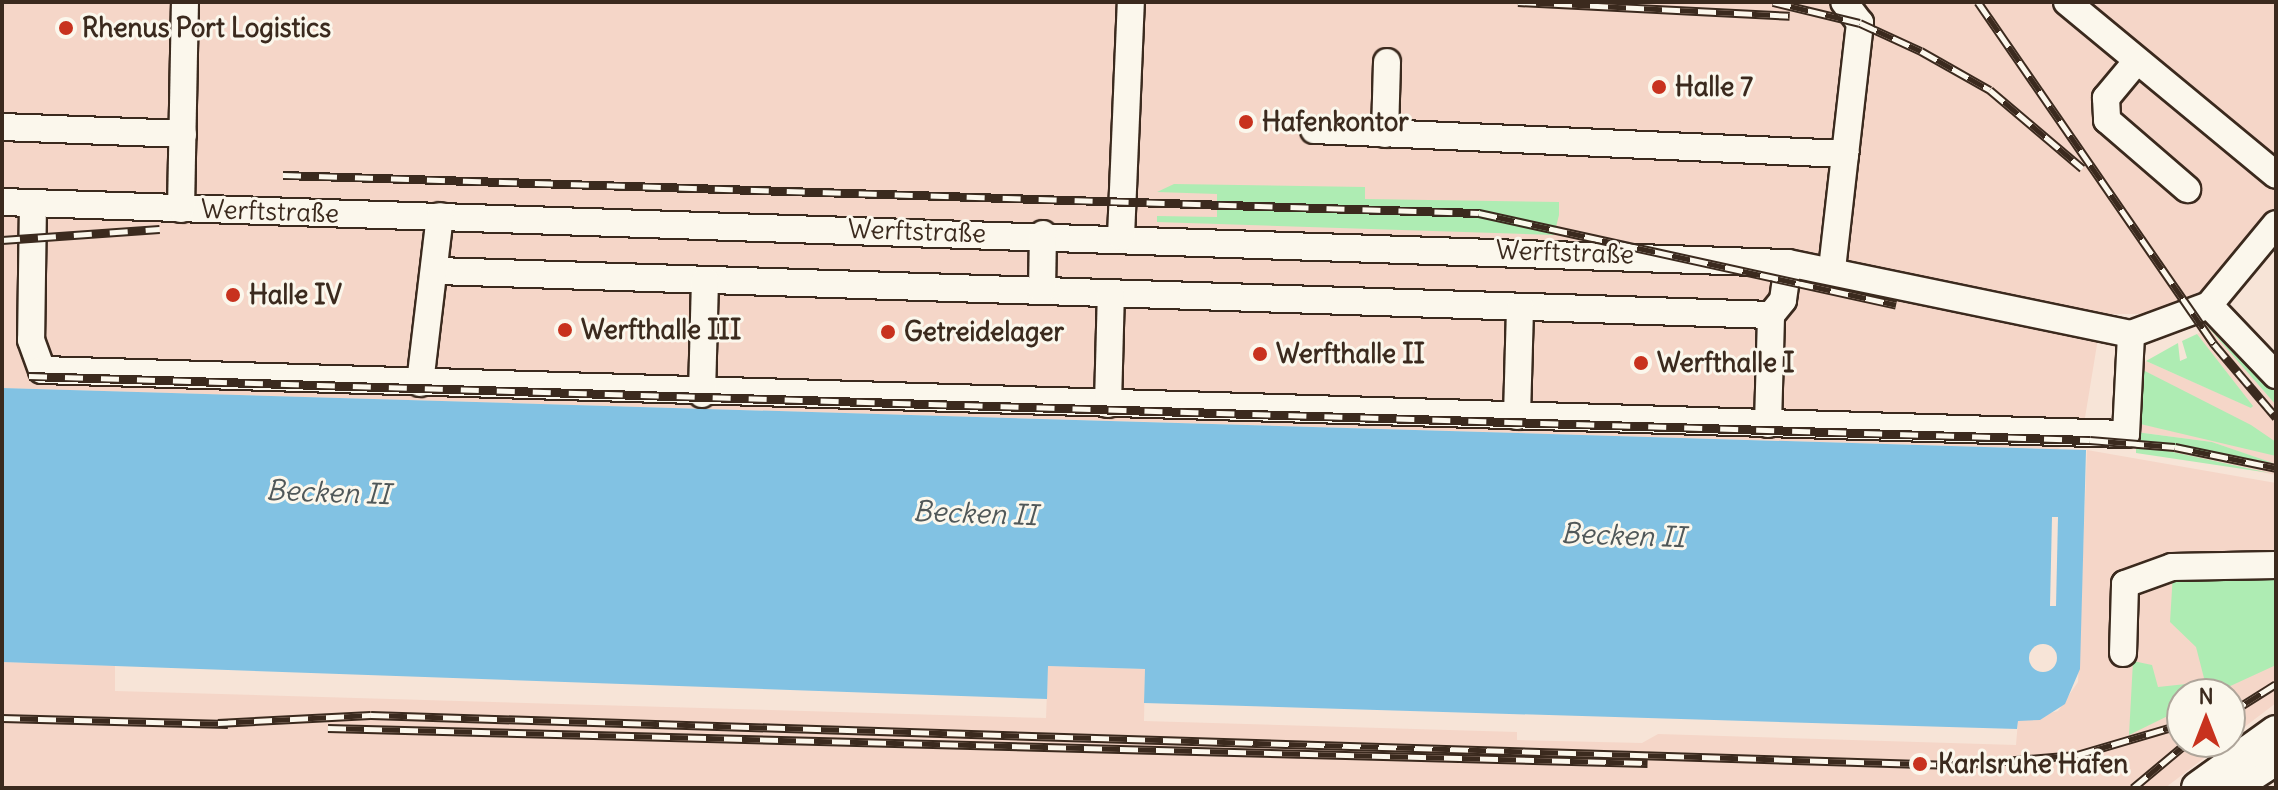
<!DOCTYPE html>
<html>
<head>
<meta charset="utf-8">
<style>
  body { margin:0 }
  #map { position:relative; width:2278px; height:790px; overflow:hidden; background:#f7e4d7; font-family:Delius,sans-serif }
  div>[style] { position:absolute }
  .built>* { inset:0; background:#f5d6c8 }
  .green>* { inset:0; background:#aeecb3 }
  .water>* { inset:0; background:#82c2e3 }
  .pier>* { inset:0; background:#f7e4d7 }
  .round { border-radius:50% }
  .roads { filter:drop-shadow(2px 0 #3b2a1e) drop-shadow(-2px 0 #3b2a1e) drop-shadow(0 2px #3b2a1e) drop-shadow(0 -2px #3b2a1e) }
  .minor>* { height:26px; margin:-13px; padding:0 13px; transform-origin:13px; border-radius:13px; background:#fbf7ec }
  .major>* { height:32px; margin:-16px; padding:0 16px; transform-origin:16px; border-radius:16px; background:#fbf7ec }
  .rail>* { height:9px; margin-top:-4.5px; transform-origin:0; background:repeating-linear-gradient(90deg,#fbf7ec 0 18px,#3b2a1e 0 36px); box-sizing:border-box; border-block:2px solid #3b2a1e }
  .dots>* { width:22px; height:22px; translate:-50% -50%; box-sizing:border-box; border:4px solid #fbf7ec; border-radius:50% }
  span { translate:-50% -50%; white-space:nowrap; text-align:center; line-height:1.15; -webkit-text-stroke:6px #fbf7ec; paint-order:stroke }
  .poi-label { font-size:26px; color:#3b2a1e; font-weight:700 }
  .left { translate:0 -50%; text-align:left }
  .street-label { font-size:26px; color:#3b2a1e }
  .water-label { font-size:28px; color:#505859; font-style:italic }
  .frame { position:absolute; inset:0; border:4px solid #3b2a1e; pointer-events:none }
  .north { position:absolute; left:2166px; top:678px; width:80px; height:80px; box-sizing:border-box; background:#fbf7ec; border:2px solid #aea59a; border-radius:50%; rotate:0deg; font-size:22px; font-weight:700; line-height:32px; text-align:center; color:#3b2a1e }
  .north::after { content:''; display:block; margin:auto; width:28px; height:36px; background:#c8321e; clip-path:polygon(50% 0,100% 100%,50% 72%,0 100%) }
</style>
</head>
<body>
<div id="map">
  <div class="built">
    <div style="clip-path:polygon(2px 2px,2276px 2px,2276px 208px,2206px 288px,2155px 314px,2102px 314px,2082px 436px,2058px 449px,2px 388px)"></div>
    <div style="clip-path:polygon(2208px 327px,2276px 405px,2276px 442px,2141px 369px,2146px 361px,2252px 408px,2197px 334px)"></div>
    <div style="clip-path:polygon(2136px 423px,2250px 446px,2276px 456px,2276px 475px,2136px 447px,2136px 440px,2177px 443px,2272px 463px,2212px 442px,2136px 432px)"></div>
    <div style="clip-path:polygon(2087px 450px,2276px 483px,2276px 703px,2230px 738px,2230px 694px,2182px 694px,2182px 742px,2225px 742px,2165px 788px,2px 788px,2px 662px,115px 666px,115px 691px,1046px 718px,1048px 666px,1145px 669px,1144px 721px,1517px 732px,1517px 740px,1642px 743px,1658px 734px,2016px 745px,2018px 721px,2058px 711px,2078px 682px)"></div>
  </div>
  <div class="green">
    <div style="clip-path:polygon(1174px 184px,1365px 187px,1365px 199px,1559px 202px,1559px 215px,1554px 235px,1157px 222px,1157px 216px,1217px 217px,1217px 194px,1157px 192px)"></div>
    <div style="clip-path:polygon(2213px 323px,2276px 386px,2276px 405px,2208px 327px)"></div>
    <div style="clip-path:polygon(2197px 334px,2253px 406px,2251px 408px,2146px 361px,2178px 343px,2180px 361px,2187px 358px,2182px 341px)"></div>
    <div style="clip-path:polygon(2141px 369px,2251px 425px,2276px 442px,2276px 456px,2136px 423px)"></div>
    <div style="clip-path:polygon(2136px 432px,2212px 442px,2273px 463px,2136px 440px)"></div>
    <div style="clip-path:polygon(2136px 447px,2168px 451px,2270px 473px,2136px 453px)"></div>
    <div style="clip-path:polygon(2276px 569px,2276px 665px,2213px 694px,2182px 694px,2182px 709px,2129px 735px,2133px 661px,2152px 665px,2158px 687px,2205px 682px,2196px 647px,2170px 622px,2173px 573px)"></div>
  </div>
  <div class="water">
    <div style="clip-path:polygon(2px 388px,2086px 450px,2080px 669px,2065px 704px,2040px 720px,2018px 721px,2017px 729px,1144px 703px,1145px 669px,1048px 666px,1047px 699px,2px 662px)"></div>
  </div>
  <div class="pier">
    <div style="clip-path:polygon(2052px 517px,2058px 517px,2056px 606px,2050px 606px)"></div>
    <div class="round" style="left:2029px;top:644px;width:28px;height:28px"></div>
  </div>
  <div class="roads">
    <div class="minor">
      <div style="left:2067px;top:2px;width:271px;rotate:39.6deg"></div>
      <div style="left:2136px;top:62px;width:47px;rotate:129.8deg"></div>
      <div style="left:2106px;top:98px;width:22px;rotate:87deg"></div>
      <div style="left:2107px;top:120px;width:106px;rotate:40.8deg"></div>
      <div style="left:2px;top:127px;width:181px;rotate:2.2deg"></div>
      <div style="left:1314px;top:130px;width:532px;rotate:2.59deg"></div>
      <div style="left:1385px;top:134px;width:72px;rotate:-88.4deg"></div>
      <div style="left:2px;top:202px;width:1787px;rotate:1.96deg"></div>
      <div style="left:1788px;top:263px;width:350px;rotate:11.7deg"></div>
      <div style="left:2131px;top:334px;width:83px;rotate:-20.4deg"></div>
      <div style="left:2209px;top:305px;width:105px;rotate:-50.4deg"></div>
      <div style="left:33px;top:203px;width:137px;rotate:90.8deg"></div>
      <div style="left:31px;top:340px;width:32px;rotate:70deg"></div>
      <div style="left:42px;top:370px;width:2085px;rotate:1.76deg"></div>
      <div style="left:2126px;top:434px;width:100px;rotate:-87.1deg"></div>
      <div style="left:181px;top:209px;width:207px;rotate:-88.9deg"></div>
      <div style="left:1121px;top:237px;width:235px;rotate:-87.6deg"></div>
      <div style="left:1832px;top:269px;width:248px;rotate:-83.5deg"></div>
      <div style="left:1860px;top:23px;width:26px;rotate:-127deg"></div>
      <div style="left:438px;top:271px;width:1334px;rotate:1.89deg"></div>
      <div style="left:1042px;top:290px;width:56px;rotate:-89deg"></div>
      <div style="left:2209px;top:305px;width:97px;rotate:46.3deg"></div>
      <div style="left:420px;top:383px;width:168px;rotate:-83.2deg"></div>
      <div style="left:702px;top:394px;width:114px;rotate:-88.5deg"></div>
      <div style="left:1108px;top:404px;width:111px;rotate:-88.5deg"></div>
      <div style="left:1517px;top:416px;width:109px;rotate:-88.4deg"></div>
      <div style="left:1768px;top:424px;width:109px;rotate:-88.4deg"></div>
      <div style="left:1771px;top:315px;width:19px;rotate:-51deg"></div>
      <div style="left:1783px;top:300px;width:37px;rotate:-82deg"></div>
      <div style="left:2123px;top:653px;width:69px;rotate:-88.3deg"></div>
      <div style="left:2125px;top:584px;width:50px;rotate:-19.9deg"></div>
      <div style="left:2172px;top:567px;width:104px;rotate:-1.1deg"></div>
      <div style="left:2236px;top:788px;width:48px;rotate:-33deg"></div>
    </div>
    <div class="major">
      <div style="left:2198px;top:788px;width:96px;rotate:-35.7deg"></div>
    </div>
  </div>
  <div class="rail">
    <div style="left:1518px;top:2px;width:272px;rotate:2.9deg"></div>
    <div style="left:1773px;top:2px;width:89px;rotate:13.6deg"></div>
    <div style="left:1860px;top:23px;width:67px;rotate:24.7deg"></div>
    <div style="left:1921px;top:51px;width:79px;rotate:29.5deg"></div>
    <div style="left:1990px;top:90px;width:121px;rotate:40.3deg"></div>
    <div style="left:1978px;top:2px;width:416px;rotate:55.4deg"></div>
    <div style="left:2214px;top:344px;width:96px;rotate:49.7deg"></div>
    <div style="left:283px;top:175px;width:1197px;rotate:1.82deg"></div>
    <div style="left:1479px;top:213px;width:427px;rotate:12.4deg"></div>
    <div style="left:2px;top:240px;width:158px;rotate:-4deg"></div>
    <div style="left:29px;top:376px;width:2062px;rotate:1.78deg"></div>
    <div style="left:2090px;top:440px;width:85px;rotate:4.7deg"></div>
    <div style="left:2175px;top:447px;width:103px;rotate:11.7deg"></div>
    <div style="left:2230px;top:713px;width:54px;rotate:-32.2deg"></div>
    <div style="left:2px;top:718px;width:226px;rotate:1.5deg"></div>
    <div style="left:218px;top:723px;width:153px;rotate:-3deg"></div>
    <div style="left:371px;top:715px;width:1583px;rotate:1.81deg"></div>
    <div style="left:1953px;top:765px;width:124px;rotate:-4.6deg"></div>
    <div style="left:2077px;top:755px;width:109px;rotate:-16.4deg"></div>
    <div style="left:328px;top:728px;width:1320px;rotate:1.52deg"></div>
    <div style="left:2133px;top:788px;width:72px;rotate:-39.9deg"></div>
  </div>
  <div class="dots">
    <div style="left:66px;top:28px;background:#c8321e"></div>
    <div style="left:1659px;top:87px;background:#c8321e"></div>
    <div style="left:1246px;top:122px;background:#c8321e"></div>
    <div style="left:233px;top:295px;background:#c8321e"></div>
    <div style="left:565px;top:330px;background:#c8321e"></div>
    <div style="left:888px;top:332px;background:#c8321e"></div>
    <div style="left:1260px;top:354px;background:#c8321e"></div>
    <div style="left:1641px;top:363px;background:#c8321e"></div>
    <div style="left:1920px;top:764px;background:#c8321e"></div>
  </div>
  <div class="poi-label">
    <span class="left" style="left:82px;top:28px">Rhenus Port Logistics</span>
    <span class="left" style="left:1675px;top:87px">Halle 7</span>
    <span class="left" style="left:1262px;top:122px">Hafenkontor</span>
    <span class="left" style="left:249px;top:295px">Halle IV</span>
    <span class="left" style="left:581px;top:330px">Werfthalle III</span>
    <span class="left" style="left:904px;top:332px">Getreidelager</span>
    <span class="left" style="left:1276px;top:354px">Werfthalle II</span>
    <span class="left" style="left:1657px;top:363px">Werfthalle I</span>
    <span class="left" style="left:1938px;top:764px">Karlsruhe Hafen</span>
  </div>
  <div class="street-label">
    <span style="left:270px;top:211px;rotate:2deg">Werftstraße</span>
    <span style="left:917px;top:231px;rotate:2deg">Werftstraße</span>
    <span style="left:1565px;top:252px;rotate:2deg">Werftstraße</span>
  </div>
  <div class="water-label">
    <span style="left:328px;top:492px;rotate:2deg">Becken II</span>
    <span style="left:975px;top:513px;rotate:2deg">Becken II</span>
    <span style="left:1623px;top:535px;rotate:2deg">Becken II</span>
  </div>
  <div class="frame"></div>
  <div class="north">N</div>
</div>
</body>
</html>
